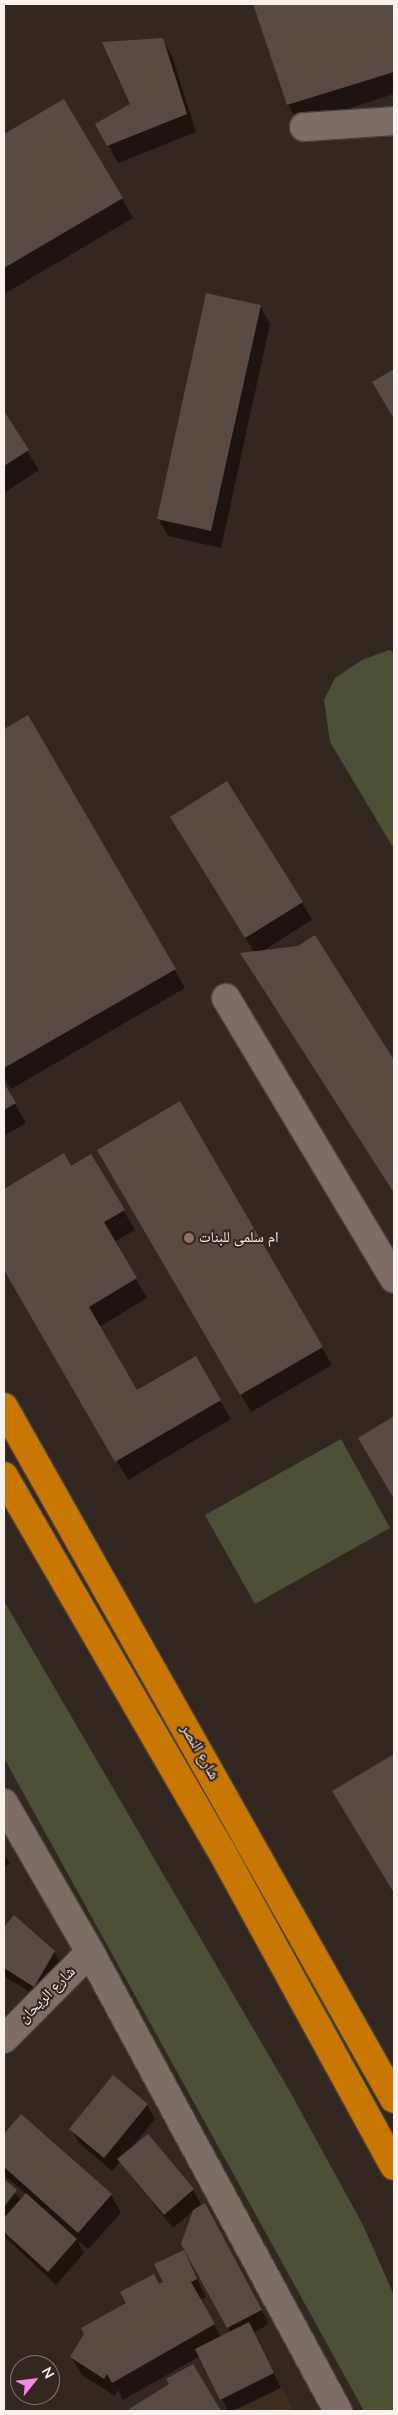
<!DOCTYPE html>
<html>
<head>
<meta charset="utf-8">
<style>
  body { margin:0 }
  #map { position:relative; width:398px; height:2415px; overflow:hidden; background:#332721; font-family:"Nunito Sans","Noto Naskh Arabic",sans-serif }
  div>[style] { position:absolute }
  .education>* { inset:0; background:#3d2e22 }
  .green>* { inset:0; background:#4e5035 }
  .shadow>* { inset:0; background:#0007 }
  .building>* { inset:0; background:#574b43 }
  .roads { filter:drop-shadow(1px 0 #4b423c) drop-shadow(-1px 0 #4b423c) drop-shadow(0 1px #4b423c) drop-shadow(0 -1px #4b423c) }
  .minor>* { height:28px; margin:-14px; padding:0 14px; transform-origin:14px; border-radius:14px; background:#7c6e67 }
  .highway>* { height:28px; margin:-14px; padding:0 14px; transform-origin:14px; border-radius:14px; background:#c77702 }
  .dots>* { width:14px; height:14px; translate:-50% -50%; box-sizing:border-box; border:2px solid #332721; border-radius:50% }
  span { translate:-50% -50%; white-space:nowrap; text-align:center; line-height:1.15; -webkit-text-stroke:4px #332721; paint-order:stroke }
  .poi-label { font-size:15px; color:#f9f1ed }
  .left { translate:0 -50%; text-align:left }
  .street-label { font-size:15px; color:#f9f1ed }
  .frame { position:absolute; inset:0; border:5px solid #f9f1ed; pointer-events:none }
  .north { position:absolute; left:10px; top:2355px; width:50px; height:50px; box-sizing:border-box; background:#332721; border:1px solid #827873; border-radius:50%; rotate:61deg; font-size:14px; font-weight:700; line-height:20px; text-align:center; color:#f9f1ed }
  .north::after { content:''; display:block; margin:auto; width:18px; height:22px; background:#fa87e7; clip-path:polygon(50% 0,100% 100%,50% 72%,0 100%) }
</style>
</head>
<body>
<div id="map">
  <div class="education">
    <div style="clip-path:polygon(281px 2386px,294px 2411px,230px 2411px)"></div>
  </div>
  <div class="green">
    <div style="clip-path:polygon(389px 650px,394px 652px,394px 849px,330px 742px,324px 700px,335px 678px,362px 660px)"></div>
    <div style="clip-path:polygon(341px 1439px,390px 1528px,255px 1604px,205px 1515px)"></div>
    <div style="clip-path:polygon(4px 1601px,289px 2090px,363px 2225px,394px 2295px,394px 2411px,364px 2411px,4px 1758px)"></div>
  </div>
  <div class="shadow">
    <div style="clip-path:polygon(255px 4px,394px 4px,394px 94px,299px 124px,288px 105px)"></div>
    <div style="clip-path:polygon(162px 39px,172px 56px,196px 132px,118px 163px,97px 124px,131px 105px)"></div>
    <div style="clip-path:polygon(64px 101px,133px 218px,4px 294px,4px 136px)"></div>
    <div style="clip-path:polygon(260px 306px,270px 324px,221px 548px,168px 536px,158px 518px)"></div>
    <div style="clip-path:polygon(4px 413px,39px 470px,4px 493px)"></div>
    <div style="clip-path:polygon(28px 717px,185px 988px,11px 1089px,4px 1077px,4px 731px)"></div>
    <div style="clip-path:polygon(181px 835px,302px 902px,312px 920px,261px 952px,299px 947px,314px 937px,394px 1062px,394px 1192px,253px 973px,242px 954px,255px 953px)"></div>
    <div style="clip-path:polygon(4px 1085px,26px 1123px,4px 1136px)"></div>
    <div style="clip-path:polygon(180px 1103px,332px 1365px,251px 1412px,98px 1150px)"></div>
    <div style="clip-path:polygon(64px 1155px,71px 1167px,91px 1156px,135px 1230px,114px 1242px,147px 1298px,99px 1327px,137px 1392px,195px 1358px,231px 1419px,128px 1480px,4px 1268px,4px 1190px)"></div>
    <div style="clip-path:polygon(394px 1417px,394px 1498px,359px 1438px)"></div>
    <div style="clip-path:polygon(394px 1755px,394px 1891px,334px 1791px)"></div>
    <div style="clip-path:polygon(4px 1854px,10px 1864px,4px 1867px)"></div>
    <div style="clip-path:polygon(14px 1917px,54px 1952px,62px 1966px,43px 2000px,4px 1976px,4px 1929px)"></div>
    <div style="clip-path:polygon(113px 2077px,147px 2105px,155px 2119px,132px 2147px,148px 2136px,193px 2190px,201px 2204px,196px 2208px,213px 2219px,269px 2324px,253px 2333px,281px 2388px,233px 2411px,228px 2411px,200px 2356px,123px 2400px,118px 2390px,115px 2396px,82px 2375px,71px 2357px,164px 2282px,183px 2252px,206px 2297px,200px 2300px,221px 2337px,231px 2333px,183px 2244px,194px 2210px,173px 2228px,120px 2162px,112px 2171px,79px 2143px,71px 2129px)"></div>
    <div style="clip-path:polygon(21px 2116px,111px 2195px,121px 2213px,88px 2249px,76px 2239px,84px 2253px,56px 2285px,4px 2236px,4px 2181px,21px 2200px,26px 2194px,4px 2175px,4px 2136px)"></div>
    <div style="clip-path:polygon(193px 2365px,219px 2411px,128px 2411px,171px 2385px)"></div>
  </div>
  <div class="building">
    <div style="clip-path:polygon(253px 4px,394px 4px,394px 72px,287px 105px)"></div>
    <div style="clip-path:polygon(163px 38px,187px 114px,107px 146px,95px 124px,130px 104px,102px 42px)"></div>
    <div style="clip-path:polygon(64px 99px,123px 198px,4px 268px,4px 134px)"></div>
    <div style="clip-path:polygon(206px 293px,261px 305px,211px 531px,157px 519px)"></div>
    <div style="clip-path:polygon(394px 369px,394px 419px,372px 382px)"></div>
    <div style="clip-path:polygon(4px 411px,29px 450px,4px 466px)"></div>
    <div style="clip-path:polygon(28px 715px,176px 969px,4px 1068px,4px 729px)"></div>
    <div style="clip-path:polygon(227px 781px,303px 902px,245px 938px,170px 817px)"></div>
    <div style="clip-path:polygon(315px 935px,394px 1060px,394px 1193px,240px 953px,298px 946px)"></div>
    <div style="clip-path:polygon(4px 1083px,16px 1103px,4px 1110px)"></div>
    <div style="clip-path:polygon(180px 1101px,323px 1347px,240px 1395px,97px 1150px)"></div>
    <div style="clip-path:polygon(64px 1153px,71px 1166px,91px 1154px,125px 1210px,104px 1222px,137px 1278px,89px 1307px,137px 1390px,196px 1356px,221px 1400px,115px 1462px,4px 1270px,4px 1189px)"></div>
    <div style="clip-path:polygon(394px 1416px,394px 1499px,358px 1438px)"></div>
    <div style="clip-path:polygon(394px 1754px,394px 1893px,332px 1791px)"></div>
    <div style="clip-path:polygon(14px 1915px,55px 1951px,34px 1987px,4px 1968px,4px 1927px)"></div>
    <div style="clip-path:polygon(113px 2075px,148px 2104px,104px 2158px,69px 2129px)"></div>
    <div style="clip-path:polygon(21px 2114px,112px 2194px,78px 2233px,4px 2167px,4px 2134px)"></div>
    <div style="clip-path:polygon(148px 2134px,194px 2189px,164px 2215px,117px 2159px)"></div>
    <div style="clip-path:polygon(4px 2179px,17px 2190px,4px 2207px)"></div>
    <div style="clip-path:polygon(26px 2193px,77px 2239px,48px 2272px,4px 2232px,4px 2218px)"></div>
    <div style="clip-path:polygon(205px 2203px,262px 2310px,227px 2328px,181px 2244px,193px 2210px)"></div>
    <div style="clip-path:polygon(184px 2250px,197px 2279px,191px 2282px,215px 2324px,112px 2383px,107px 2374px,104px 2379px,70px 2357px,84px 2334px,81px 2328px,126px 2303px,120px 2292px,154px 2274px,159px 2284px,163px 2282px,154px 2264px)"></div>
    <div style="clip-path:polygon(249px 2322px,274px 2373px,220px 2400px,195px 2349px)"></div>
    <div style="clip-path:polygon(193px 2364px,221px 2411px,126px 2411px,169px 2384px,166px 2379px)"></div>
  </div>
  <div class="roads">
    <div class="minor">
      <div style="left:304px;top:127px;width:90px;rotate:-3.8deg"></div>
      <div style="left:226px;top:998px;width:327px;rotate:59.1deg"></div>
      <div style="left:4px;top:1803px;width:172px;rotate:60deg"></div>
      <div style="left:90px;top:1952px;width:522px;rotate:61.62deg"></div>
      <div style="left:4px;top:2039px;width:122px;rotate:-45.3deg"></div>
    </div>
    <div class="highway">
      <div style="left:4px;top:1407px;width:794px;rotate:60.6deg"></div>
      <div style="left:4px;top:1476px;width:432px;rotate:59.9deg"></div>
      <div style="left:221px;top:1850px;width:360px;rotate:61.3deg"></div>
    </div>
  </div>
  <div class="dots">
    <div style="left:189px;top:1238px;background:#8d6e63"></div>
  </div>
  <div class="poi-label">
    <span class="left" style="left:199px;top:1238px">ام سلمى للبنات</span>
  </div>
  <div class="street-label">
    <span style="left:200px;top:1752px;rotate:60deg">شارع النصر</span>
    <span style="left:47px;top:1995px;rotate:-45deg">شارع الريحان</span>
  </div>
  <div class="frame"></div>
  <div class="north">N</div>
</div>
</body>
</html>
